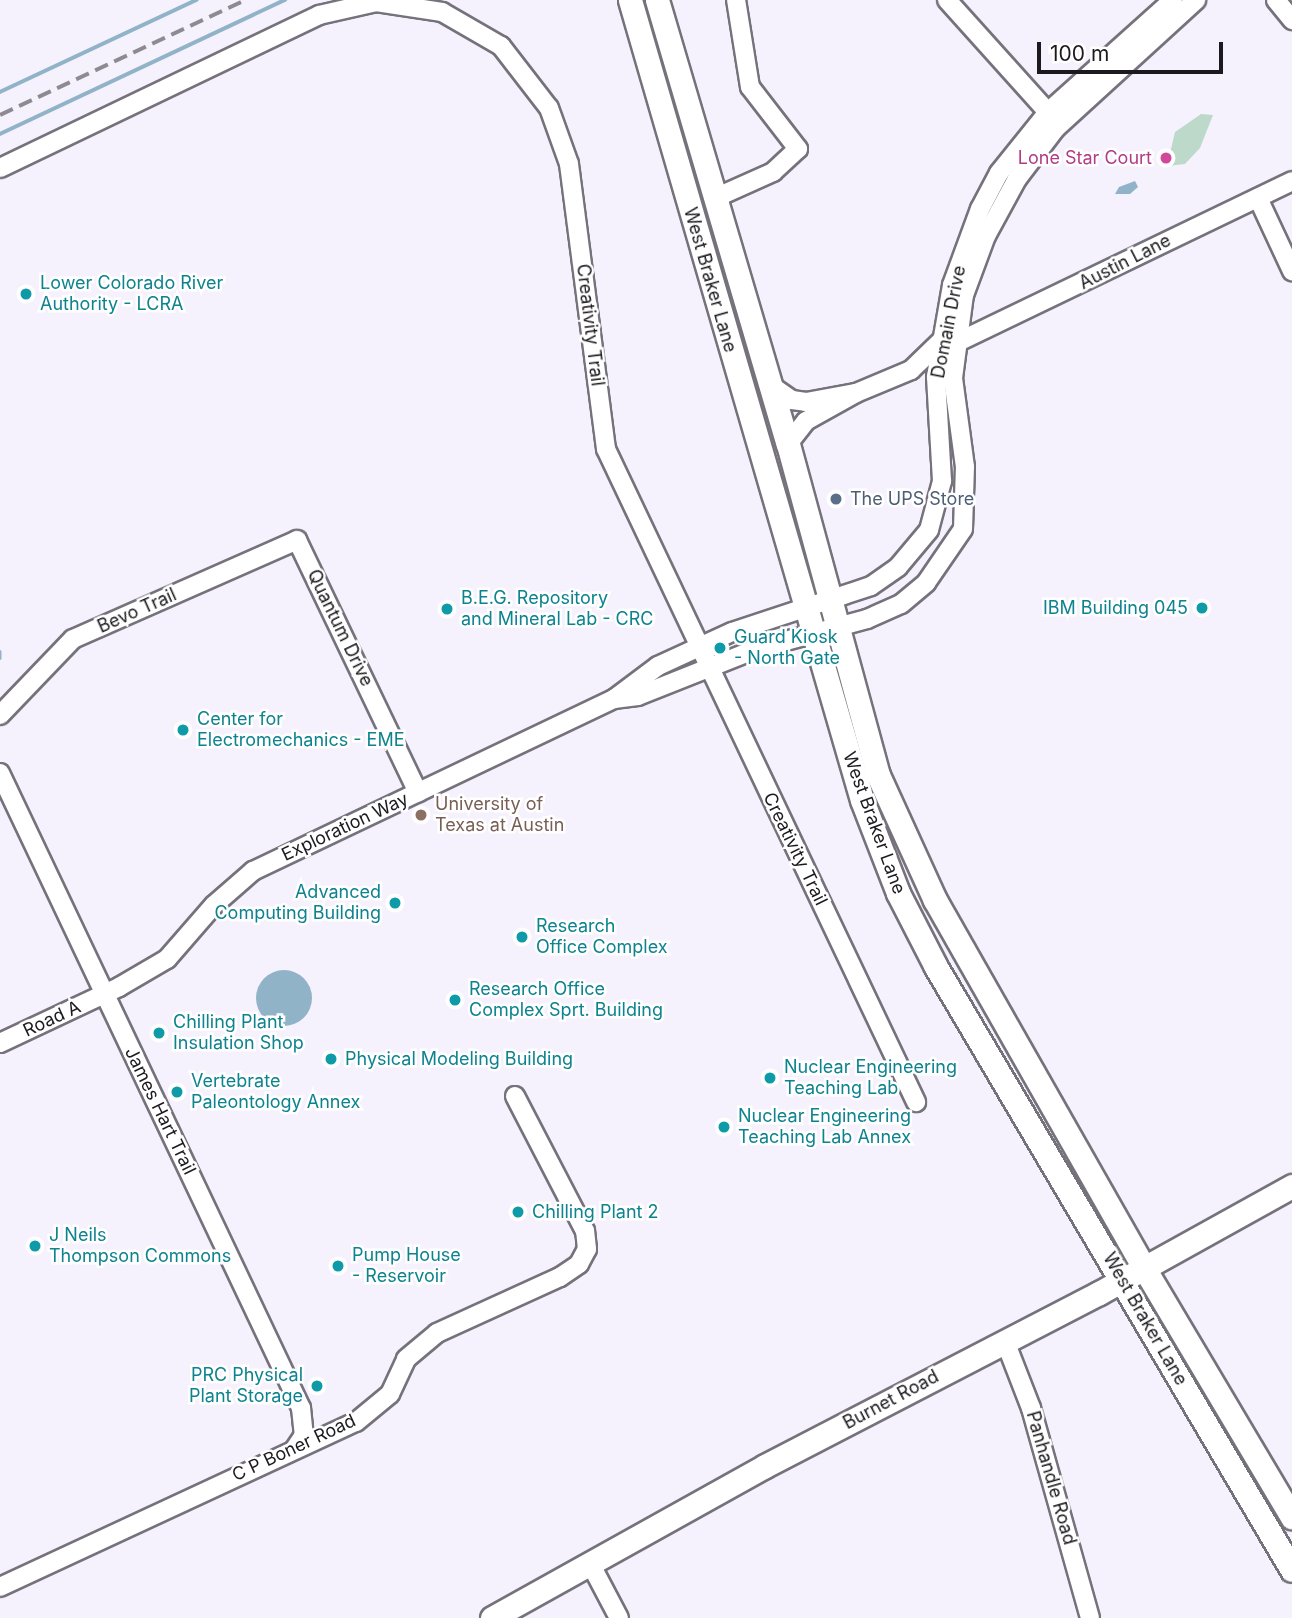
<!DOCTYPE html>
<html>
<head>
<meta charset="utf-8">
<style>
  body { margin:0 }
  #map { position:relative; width:1292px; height:1618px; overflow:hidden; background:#f6f2fd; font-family:Inter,sans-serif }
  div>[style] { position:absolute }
  .green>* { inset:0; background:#bcd9ca }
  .water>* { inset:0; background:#90b3c7 }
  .round { border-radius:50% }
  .stream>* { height:3.5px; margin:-1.75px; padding:0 1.75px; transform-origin:1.75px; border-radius:1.75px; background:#90b3c7 }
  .roads { filter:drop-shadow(2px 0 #76727c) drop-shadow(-2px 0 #76727c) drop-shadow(0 2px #76727c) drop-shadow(0 -2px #76727c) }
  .minor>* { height:18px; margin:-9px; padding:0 9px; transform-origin:9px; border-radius:9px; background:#fff }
  .major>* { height:23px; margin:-11.5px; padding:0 11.5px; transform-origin:11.5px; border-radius:11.5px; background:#fff }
  .rail>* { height:3.5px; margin-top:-1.75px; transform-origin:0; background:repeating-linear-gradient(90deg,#8d8a92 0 14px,transparent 0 21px) }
  .dots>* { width:19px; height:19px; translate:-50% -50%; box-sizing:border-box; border:4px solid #fff; border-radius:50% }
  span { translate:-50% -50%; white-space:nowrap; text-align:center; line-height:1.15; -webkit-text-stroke:5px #fff; paint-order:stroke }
  .hotel-label { font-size:18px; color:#b23c85 }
  .right { translate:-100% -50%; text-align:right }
  .street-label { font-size:18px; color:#1c1a1e }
  .culture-label { font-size:18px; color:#0d838f }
  .left { translate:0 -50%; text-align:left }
  .service-label { font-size:18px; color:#4e5e75 }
  .education-label { font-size:18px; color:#785e54 }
  .scale { position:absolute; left:1037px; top:42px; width:186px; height:32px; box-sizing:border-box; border:4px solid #1c1a1e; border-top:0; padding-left:9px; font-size:21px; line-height:24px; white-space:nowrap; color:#1c1a1e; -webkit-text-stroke:5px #fff; paint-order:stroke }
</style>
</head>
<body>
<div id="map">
  <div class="green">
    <div style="clip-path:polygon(1201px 114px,1213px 115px,1200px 148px,1185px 164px,1167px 166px,1175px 132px)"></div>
  </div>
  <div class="water">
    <div style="clip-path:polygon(1135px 181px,1138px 187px,1130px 194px,1115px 194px,1119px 187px)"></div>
    <div class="round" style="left:256px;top:970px;width:56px;height:56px"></div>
  </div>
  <div class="stream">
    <div style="left:0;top:92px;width:217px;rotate:-25.1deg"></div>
    <div style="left:0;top:134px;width:315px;rotate:-25.2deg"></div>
    <div style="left:0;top:652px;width:6px;rotate:90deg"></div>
  </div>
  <div class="roads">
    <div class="minor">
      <div style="left:947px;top:0;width:151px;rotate:48deg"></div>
      <div style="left:1276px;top:0;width:26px;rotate:51deg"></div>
      <div style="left:0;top:168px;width:354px;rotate:-25.6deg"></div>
      <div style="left:319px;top:15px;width:58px;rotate:-12.8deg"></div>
      <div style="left:376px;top:2px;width:67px;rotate:8.6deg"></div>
      <div style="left:442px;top:12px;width:68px;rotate:30deg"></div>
      <div style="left:501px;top:46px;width:78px;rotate:52.3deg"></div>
      <div style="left:549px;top:108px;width:59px;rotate:70.3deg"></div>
      <div style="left:569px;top:164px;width:287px;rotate:82.6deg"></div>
      <div style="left:606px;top:449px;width:723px;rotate:64.6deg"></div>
      <div style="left:715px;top:198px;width:64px;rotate:-24.1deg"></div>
      <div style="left:773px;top:172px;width:34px;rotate:-43deg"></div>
      <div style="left:798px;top:149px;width:78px;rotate:-127.7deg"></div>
      <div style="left:750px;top:87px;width:88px;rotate:-99.1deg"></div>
      <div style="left:1258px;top:198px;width:81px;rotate:65deg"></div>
      <div style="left:958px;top:342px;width:371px;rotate:-25.7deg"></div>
      <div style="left:769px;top:384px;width:28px;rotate:35deg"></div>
      <div style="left:792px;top:400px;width:14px;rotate:8deg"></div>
      <div style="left:806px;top:402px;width:51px;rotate:-10.2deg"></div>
      <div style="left:788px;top:444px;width:29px;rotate:-52deg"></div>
      <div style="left:806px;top:421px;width:57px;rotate:-29.2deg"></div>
      <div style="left:856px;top:393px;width:60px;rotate:-22.7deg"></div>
      <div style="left:911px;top:370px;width:45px;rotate:-44.1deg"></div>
      <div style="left:614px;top:699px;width:55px;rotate:-36.9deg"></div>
      <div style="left:658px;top:666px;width:81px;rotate:-24.7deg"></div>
      <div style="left:732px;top:632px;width:146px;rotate:-18.3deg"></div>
      <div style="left:871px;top:586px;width:33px;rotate:-35deg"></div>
      <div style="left:898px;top:567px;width:48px;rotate:-50deg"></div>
      <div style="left:929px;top:530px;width:51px;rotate:-75.1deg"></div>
      <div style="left:942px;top:481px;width:104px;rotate:-93.3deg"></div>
      <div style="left:936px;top:377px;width:93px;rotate:-80.1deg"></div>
      <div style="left:952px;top:285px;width:81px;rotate:-69.8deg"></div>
      <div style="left:980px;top:209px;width:41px;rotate:-62.2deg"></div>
      <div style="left:999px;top:173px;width:78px;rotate:-51.2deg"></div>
      <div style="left:1048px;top:112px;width:168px;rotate:-41.9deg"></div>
      <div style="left:0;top:715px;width:105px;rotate:-46.2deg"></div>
      <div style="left:73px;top:639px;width:245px;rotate:-23.8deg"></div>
      <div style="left:297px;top:540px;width:280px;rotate:64.4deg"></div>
      <div style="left:0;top:773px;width:703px;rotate:64.64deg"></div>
      <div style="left:301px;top:1408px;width:27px;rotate:84deg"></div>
      <div style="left:304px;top:1435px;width:18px;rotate:124deg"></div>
      <div style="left:0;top:1043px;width:132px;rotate:-25.2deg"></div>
      <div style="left:119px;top:987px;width:56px;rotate:-30.3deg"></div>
      <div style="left:167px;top:959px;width:72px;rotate:-49deg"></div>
      <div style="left:214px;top:905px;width:52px;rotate:-41.1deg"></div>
      <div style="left:253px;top:871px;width:400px;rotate:-25.5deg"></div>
      <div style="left:614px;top:699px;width:24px;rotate:-7deg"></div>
      <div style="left:638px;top:696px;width:127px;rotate:-21.7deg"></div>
      <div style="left:756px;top:649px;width:115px;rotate:-15.1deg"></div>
      <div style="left:867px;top:619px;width:37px;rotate:-24deg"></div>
      <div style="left:901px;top:604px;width:33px;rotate:-40deg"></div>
      <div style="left:926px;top:583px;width:65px;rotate:-55.6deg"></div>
      <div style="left:963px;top:529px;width:62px;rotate:-88.2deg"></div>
      <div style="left:965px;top:467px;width:90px;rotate:-97.7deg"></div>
      <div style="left:953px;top:378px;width:84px;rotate:-82.5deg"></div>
      <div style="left:964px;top:295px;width:63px;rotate:-69.6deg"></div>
      <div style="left:986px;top:236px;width:65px;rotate:-61.5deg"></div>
      <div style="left:1017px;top:179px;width:64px;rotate:-52.6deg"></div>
      <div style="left:1056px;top:128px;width:190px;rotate:-42.4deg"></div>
      <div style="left:1005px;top:1341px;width:72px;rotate:68.8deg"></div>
      <div style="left:1031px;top:1408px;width:218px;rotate:74.3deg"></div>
      <div style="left:590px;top:1563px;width:62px;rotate:62.2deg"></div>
      <div style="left:0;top:1587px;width:392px;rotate:-24.9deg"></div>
      <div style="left:356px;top:1422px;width:44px;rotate:-39.5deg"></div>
      <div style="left:390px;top:1394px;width:38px;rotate:-65deg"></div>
      <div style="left:406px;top:1359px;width:40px;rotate:-40deg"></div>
      <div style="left:437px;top:1333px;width:135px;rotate:-24.5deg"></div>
      <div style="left:560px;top:1277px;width:23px;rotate:-34deg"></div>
      <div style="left:579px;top:1264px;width:17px;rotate:-62deg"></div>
      <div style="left:587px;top:1249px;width:18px;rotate:-96deg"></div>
      <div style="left:585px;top:1231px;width:152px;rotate:-117.4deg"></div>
    </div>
    <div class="major">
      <div style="left:630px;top:0;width:833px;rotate:73.83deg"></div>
      <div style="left:862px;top:800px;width:100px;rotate:68.8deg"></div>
      <div style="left:898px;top:893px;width:83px;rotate:62.8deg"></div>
      <div style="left:936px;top:967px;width:700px;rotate:59.44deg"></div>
      <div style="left:657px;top:0;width:463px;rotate:73.6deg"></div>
      <div style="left:788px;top:444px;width:343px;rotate:74.8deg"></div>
      <div style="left:878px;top:775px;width:137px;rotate:65.5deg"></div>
      <div style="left:935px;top:900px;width:423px;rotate:60.4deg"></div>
      <div style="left:1144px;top:1268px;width:290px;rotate:59.3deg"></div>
      <div style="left:492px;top:1618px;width:312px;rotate:-29.1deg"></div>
      <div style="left:765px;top:1466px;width:376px;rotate:-27.4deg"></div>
      <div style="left:1099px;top:1293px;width:221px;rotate:-29deg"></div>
    </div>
  </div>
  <div class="rail">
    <div style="left:0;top:115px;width:271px;rotate:-25.1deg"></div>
  </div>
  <div class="dots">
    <div style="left:1166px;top:158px;background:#d1479c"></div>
    <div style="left:26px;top:294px;background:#0f9aa8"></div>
    <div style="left:836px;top:499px;background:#5c6f8a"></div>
    <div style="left:1202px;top:608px;background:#0f9aa8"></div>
    <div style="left:447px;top:609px;background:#0f9aa8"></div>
    <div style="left:720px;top:648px;background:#0f9aa8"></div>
    <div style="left:183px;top:730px;background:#0f9aa8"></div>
    <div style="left:421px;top:815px;background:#8d6e63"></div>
    <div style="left:395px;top:903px;background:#0f9aa8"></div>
    <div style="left:522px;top:937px;background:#0f9aa8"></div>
    <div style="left:455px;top:1000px;background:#0f9aa8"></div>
    <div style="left:159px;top:1033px;background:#0f9aa8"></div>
    <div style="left:331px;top:1059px;background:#0f9aa8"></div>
    <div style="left:770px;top:1078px;background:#0f9aa8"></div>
    <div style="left:177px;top:1092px;background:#0f9aa8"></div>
    <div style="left:724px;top:1127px;background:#0f9aa8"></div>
    <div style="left:518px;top:1212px;background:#0f9aa8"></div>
    <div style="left:35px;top:1246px;background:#0f9aa8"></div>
    <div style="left:338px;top:1266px;background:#0f9aa8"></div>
    <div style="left:317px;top:1386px;background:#0f9aa8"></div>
  </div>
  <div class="hotel-label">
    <span class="right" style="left:1152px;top:158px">Lone Star Court</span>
  </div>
  <div class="street-label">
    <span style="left:1125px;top:262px;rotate:-27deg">Austin Lane</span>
    <span style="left:710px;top:280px;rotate:74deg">West Braker Lane</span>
    <span style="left:949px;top:322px;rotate:-79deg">Domain Drive</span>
    <span style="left:590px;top:325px;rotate:83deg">Creativity Trail</span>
    <span style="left:137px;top:611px;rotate:-24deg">Bevo Trail</span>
    <span style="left:340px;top:628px;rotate:64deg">Quantum Drive</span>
    <span style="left:874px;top:823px;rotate:70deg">West Braker Lane</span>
    <span style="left:345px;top:827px;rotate:-25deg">Exploration Way</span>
    <span style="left:795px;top:849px;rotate:64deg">Creativity Trail</span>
    <span style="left:52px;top:1019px;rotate:-25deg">Road A</span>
    <span style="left:160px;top:1111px;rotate:64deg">James Hart Trail</span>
    <span style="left:1145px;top:1319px;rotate:60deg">West Braker Lane</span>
    <span style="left:891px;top:1400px;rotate:-28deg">Burnet Road</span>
    <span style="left:294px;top:1448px;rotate:-25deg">C P Boner Road</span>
    <span style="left:1051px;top:1478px;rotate:74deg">Panhandle Road</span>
  </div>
  <div class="culture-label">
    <span class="left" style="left:40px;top:294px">Lower Colorado River<br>Authority - LCRA</span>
    <span class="left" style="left:461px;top:609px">B.E.G. Repository<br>and Mineral Lab - CRC</span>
    <span class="right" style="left:1188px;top:608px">IBM Building 045</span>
    <span class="left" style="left:734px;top:648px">Guard Kiosk<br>- North Gate</span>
    <span class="left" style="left:197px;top:730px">Center for<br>Electromechanics - EME</span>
    <span class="right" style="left:381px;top:903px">Advanced<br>Computing Building</span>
    <span class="left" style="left:536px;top:937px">Research<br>Office Complex</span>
    <span class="left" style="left:469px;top:1000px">Research Office<br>Complex Sprt. Building</span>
    <span class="left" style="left:173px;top:1033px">Chilling Plant<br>Insulation Shop</span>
    <span class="left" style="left:345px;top:1059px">Physical Modeling Building</span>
    <span class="left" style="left:784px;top:1078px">Nuclear Engineering<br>Teaching Lab</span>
    <span class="left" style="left:191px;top:1092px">Vertebrate<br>Paleontology Annex</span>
    <span class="left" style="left:738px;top:1127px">Nuclear Engineering<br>Teaching Lab Annex</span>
    <span class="left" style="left:532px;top:1212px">Chilling Plant 2</span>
    <span class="left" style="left:49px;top:1246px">J Neils<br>Thompson Commons</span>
    <span class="left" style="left:352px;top:1266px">Pump House<br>- Reservoir</span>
    <span class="right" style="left:303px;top:1386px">PRC Physical<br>Plant Storage</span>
  </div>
  <div class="service-label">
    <span class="left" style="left:850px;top:499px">The UPS Store</span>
  </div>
  <div class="education-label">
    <span class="left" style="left:435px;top:815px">University of<br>Texas at Austin</span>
  </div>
  <div class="scale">100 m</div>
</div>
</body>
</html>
